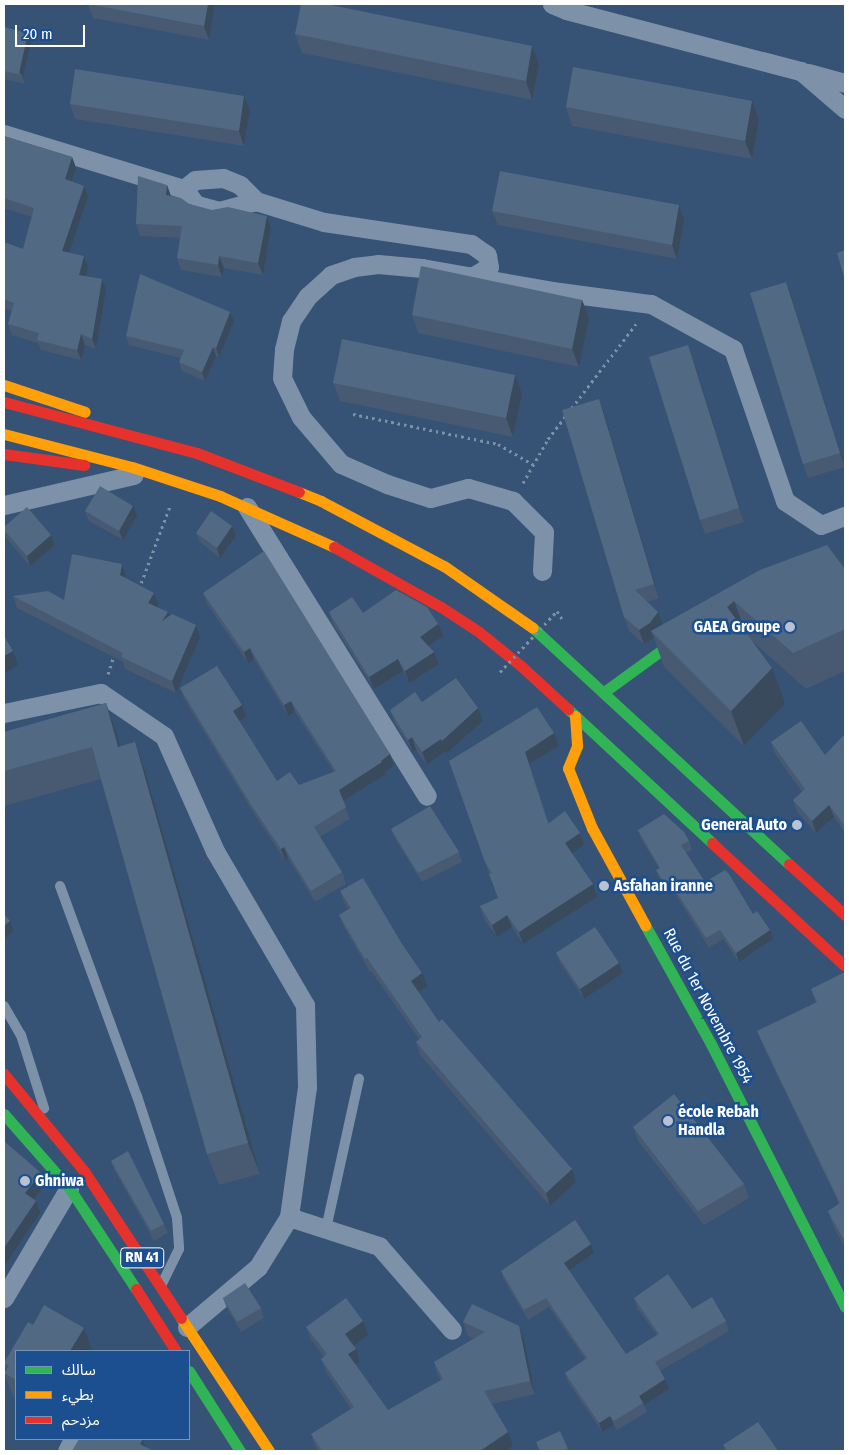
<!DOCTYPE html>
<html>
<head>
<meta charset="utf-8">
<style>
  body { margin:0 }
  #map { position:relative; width:849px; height:1455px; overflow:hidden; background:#365274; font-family:"Fira Sans Condensed","Noto Sans Arabic",sans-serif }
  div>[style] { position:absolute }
  .path>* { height:3px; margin-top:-1.5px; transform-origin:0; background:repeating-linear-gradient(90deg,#7d92a8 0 2.5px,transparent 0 6.5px) }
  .lane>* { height:10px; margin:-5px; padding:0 5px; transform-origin:5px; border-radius:5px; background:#7d92a8 }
  .street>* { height:19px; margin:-9.5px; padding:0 9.5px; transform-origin:9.5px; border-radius:9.5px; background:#7d92a8 }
  .fast>* { height:11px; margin:-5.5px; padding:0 5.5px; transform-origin:5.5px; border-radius:5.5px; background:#30b455 }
  .slow>* { height:11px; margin:-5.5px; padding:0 5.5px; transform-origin:5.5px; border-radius:5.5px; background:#ff9f0a }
  .jam>* { height:11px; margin:-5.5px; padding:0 5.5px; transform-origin:5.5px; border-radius:5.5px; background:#e5322d }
  .path-bridge>* { height:3px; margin-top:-1.5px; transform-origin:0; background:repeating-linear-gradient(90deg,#7d92a8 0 2.5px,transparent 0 6.5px) }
  .wall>* { inset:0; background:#475a72 }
  .shaded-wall>* { inset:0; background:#394a5c }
  .building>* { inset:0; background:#526984 }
  .dots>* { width:14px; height:14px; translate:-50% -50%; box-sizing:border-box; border:2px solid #1b4f8f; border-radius:50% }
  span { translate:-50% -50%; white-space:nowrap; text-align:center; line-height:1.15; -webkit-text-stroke:5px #1b4f8f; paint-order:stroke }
  .shield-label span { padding:1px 4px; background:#1b4f8f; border:1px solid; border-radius:4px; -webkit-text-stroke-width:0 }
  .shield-label { font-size:15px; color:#fff; font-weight:700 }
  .poi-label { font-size:16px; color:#fff; font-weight:700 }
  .right { translate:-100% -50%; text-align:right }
  .left { translate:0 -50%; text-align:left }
  .street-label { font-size:16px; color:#fff }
  .frame { position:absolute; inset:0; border:5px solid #fff; pointer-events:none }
  .legend { position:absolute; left:15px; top:1350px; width:175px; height:90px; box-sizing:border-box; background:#1b4f8f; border:1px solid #7695bc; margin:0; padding:6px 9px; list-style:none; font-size:15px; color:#fff }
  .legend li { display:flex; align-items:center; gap:10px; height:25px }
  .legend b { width:25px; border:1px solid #7695bc }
  .scale { position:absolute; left:15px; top:25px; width:70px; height:22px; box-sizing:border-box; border:2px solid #fff; border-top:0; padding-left:6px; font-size:15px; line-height:18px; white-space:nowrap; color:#fff; -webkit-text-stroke:4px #1b4f8f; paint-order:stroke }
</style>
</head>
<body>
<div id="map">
  <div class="path">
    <div style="left:353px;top:414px;width:148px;rotate:11.7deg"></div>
    <div style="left:498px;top:444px;width:42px;rotate:30.3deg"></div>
    <div style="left:523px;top:483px;width:51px;rotate:-60.4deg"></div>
    <div style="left:548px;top:439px;width:145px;rotate:-52.6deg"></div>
    <div style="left:139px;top:589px;width:89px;rotate:-69.5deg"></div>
    <div style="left:557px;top:611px;width:9px;rotate:58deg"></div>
    <div style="left:108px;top:674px;width:19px;rotate:-72deg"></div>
  </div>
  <div class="lane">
    <div style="left:60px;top:886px;width:224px;rotate:69.9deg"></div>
    <div style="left:137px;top:1096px;width:128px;rotate:71.8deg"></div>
    <div style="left:177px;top:1218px;width:31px;rotate:86deg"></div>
    <div style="left:179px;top:1249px;width:39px;rotate:116deg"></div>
    <div style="left:4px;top:1006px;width:34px;rotate:60deg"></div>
    <div style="left:21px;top:1035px;width:77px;rotate:72.5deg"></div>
    <div style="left:326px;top:1229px;width:154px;rotate:-77.6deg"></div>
  </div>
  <div class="street">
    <div style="left:552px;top:4px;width:15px;rotate:23deg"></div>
    <div style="left:566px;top:10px;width:243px;rotate:14.6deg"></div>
    <div style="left:801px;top:71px;width:58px;rotate:40.8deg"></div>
    <div style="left:808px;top:73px;width:38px;rotate:15deg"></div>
    <div style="left:4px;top:134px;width:188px;rotate:17deg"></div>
    <div style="left:223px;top:178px;width:18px;rotate:22deg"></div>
    <div style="left:240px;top:185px;width:23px;rotate:45deg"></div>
    <div style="left:256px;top:201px;width:38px;rotate:165deg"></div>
    <div style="left:219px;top:211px;width:24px;rotate:-165deg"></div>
    <div style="left:196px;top:205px;width:20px;rotate:-127deg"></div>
    <div style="left:184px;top:189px;width:14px;rotate:-39deg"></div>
    <div style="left:195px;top:180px;width:28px;rotate:-4deg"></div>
    <div style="left:256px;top:201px;width:71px;rotate:17.2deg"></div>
    <div style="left:324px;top:222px;width:149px;rotate:8.5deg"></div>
    <div style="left:471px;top:244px;width:19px;rotate:35deg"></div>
    <div style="left:487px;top:255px;width:12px;rotate:81deg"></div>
    <div style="left:489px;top:267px;width:22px;rotate:150deg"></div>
    <div style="left:4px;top:505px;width:133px;rotate:-13deg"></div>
    <div style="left:247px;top:507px;width:340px;rotate:58.1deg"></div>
    <div style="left:542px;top:571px;width:39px;rotate:-87deg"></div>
    <div style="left:544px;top:532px;width:44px;rotate:-135deg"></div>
    <div style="left:513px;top:501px;width:47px;rotate:-163.9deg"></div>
    <div style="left:468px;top:488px;width:39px;rotate:165deg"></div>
    <div style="left:430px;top:498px;width:45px;rotate:-162deg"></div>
    <div style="left:387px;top:484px;width:50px;rotate:-156.5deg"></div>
    <div style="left:341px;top:464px;width:62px;rotate:-130.4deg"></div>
    <div style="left:301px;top:417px;width:43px;rotate:-116deg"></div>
    <div style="left:282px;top:378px;width:29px;rotate:-86deg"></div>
    <div style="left:284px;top:349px;width:29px;rotate:-76deg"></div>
    <div style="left:291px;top:321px;width:30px;rotate:-56deg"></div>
    <div style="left:308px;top:296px;width:31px;rotate:-42deg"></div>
    <div style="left:331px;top:275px;width:24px;rotate:-19deg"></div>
    <div style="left:354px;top:267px;width:24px;rotate:-7deg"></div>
    <div style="left:378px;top:264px;width:44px;rotate:5.2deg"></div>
    <div style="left:422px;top:268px;width:132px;rotate:10deg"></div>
    <div style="left:552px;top:291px;width:100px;rotate:7.5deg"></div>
    <div style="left:651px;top:304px;width:94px;rotate:28.8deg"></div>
    <div style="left:733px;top:349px;width:161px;rotate:71.1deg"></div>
    <div style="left:785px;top:501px;width:43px;rotate:33.7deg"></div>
    <div style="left:821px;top:525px;width:26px;rotate:-21deg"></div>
    <div style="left:4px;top:713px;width:99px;rotate:-11.7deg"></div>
    <div style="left:101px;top:693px;width:76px;rotate:34.3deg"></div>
    <div style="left:164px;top:736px;width:126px;rotate:66.1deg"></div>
    <div style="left:215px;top:851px;width:178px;rotate:59.7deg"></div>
    <div style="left:305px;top:1005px;width:82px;rotate:88.6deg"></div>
    <div style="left:307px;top:1087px;width:131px;rotate:97.9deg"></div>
    <div style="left:289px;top:1217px;width:59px;rotate:121.8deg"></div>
    <div style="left:258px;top:1267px;width:93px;rotate:139.8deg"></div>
    <div style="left:289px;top:1217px;width:95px;rotate:17.9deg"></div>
    <div style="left:379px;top:1246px;width:111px;rotate:49deg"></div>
    <div style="left:4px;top:1298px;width:128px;rotate:-59.4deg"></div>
    <div style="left:67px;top:1451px;width:13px;rotate:-63deg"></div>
  </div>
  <div class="fast">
    <div style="left:533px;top:628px;width:348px;rotate:42.7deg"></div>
    <div style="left:604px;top:692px;width:104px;rotate:-36deg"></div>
    <div style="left:568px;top:709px;width:197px;rotate:42.9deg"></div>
    <div style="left:645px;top:925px;width:136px;rotate:61deg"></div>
    <div style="left:711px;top:1044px;width:295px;rotate:63deg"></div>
    <div style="left:4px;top:1114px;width:100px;rotate:48.7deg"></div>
    <div style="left:70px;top:1189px;width:120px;rotate:56.6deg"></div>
    <div style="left:189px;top:1371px;width:95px;rotate:57.5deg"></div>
  </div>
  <div class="slow">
    <div style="left:4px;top:385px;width:85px;rotate:18.4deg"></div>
    <div style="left:4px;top:434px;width:132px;rotate:14.5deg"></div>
    <div style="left:132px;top:467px;width:93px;rotate:18.2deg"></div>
    <div style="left:220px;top:496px;width:125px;rotate:24.1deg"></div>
    <div style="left:299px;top:492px;width:24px;rotate:22deg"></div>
    <div style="left:321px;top:501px;width:139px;rotate:27.9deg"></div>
    <div style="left:444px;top:566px;width:108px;rotate:34.9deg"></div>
    <div style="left:575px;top:716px;width:30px;rotate:86deg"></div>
    <div style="left:577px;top:746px;width:24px;rotate:112deg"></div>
    <div style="left:568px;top:768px;width:65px;rotate:68.2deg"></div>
    <div style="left:592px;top:828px;width:111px;rotate:61.3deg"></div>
    <div style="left:181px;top:1318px;width:159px;rotate:56.5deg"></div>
  </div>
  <div class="jam">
    <div style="left:4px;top:402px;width:200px;rotate:14.8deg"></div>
    <div style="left:197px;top:453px;width:109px;rotate:20.9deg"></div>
    <div style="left:4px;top:454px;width:81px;rotate:7.8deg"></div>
    <div style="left:334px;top:547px;width:123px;rotate:29.3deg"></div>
    <div style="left:441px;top:607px;width:45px;rotate:33.3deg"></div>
    <div style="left:479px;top:632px;width:54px;rotate:39deg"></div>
    <div style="left:521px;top:666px;width:64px;rotate:42.5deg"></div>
    <div style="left:712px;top:843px;width:181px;rotate:42.8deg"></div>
    <div style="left:789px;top:864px;width:76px;rotate:42.3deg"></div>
    <div style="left:4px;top:1074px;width:126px;rotate:50.5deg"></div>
    <div style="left:84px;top:1171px;width:176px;rotate:56.6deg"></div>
    <div style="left:136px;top:1289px;width:74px;rotate:57.2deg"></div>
  </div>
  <div class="path-bridge">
    <div style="left:500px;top:672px;width:83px;rotate:-46.9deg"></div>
  </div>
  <div class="wall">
    <div style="clip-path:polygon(88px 4px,215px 4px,209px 40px,93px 18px)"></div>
    <div style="clip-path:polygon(4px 27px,31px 42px,23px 78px,25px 84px,4px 79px)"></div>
    <div style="clip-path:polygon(295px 34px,539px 65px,532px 100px,302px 53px)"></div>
    <div style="clip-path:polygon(70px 104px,250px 111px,244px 146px,75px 119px)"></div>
    <div style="clip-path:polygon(566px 107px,759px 120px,752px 159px,572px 126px)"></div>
    <div style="clip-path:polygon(4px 136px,72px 157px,76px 168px,72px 181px,84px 186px,88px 197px,69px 252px,88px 267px,85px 276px,102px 279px,106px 290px,96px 349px,85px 345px,81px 360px,41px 350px,38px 343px,12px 335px,8px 324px,12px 311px,4px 308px,4px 242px,23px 249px,32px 217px,4px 208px)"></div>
    <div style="clip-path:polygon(167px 185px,171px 196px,189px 204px,271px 228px,263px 275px,224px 268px,222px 277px,181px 270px,177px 258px,180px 238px,140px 236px,136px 224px)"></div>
    <div style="clip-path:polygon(679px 205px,684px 220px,677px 259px,498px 225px,492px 211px)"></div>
    <div style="clip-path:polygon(791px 296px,845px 467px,808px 478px,803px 464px)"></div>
    <div style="clip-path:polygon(582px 300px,589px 319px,579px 367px,418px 333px,412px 315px)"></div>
    <div style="clip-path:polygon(230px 312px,234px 321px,219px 357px,216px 356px,205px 381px,182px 371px,179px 362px,181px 358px,129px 345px,126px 336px)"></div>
    <div style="clip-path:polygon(688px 345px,693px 359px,744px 522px,705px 534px,700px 520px)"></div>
    <div style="clip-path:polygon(515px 375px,522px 394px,513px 437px,340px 401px,333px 383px)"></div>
    <div style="clip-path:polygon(599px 399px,604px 413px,659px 598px,647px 602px,662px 625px,760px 570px,845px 569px,845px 671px,806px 689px,751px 640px,785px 704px,744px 746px,664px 667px,654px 638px,644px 644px,629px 631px,624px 617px)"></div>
    <div style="clip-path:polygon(85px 511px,137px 516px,123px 540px,89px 521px)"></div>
    <div style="clip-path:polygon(232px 526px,236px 536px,220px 558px,200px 542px,196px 533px)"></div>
    <div style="clip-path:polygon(4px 527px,51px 535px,55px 545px,30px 566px,6px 538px,4px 532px)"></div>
    <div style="clip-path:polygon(122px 564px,126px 575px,126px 578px,158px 604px,156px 607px,200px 637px,176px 693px,125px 669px,123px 662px,17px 608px,13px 596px,64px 600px)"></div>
    <div style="clip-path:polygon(203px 593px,390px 754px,394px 765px,385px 772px,386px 774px,343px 801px,350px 819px,320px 837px,342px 872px,346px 884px,315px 902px,288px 858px,285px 860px,256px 817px,184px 699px,180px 688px,246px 717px,239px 721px,277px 781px,299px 785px,334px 772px,295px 712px,288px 716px,254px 659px,248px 663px,207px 604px)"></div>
    <div style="clip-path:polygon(329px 612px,363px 613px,443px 636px,428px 646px,434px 652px,439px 664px,409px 683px,403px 671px,374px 689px,333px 624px)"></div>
    <div style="clip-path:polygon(422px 702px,478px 708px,483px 721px,447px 753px,446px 751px,427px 765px,416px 750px,413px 752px,395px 723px,390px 710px)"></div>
    <div style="clip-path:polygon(106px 703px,117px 735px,120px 746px,135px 742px,146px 774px,260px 1174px,219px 1185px,207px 1154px,101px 779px,4px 806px,4px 732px)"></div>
    <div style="clip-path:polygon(554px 733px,559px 746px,529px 764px,549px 823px,584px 845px,572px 853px,597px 897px,523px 944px,512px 927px,497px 937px,484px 919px,480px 906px,498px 898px,449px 761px)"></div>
    <div style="clip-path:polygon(845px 734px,845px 833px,834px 817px,816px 833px,797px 812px,793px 800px,802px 792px,775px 754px,771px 742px,825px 755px)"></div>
    <div style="clip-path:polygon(391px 829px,459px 852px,462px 862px,422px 882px,395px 839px)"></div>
    <div style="clip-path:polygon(638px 830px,689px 841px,692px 850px,686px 853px,705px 882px,753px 914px,773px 939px,739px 962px,723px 939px,709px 948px,674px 892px,670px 895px,660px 879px,656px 870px,659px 868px,641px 839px)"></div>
    <div style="clip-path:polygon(340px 891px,427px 986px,418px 992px,439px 1022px,572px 1169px,576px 1182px,550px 1206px,420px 1055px,416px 1042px,419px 1039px,371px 971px,370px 972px,344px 927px,339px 915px,348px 909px,345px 904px)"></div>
    <div style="clip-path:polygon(556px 953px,623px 973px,584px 999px,560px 963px)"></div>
    <div style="clip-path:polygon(845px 972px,845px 1248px,834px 1228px,828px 1211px,839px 1204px,764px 1048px,757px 1031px,816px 1003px,811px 989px)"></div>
    <div style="clip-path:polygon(633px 1127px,744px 1184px,749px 1198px,704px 1225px,638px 1141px)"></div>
    <div style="clip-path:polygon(111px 1161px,164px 1224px,168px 1233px,154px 1241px,115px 1171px)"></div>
    <div style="clip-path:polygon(591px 1244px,594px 1253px,569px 1271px,626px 1354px,657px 1335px,637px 1308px,634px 1298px,692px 1309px,726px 1321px,729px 1331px,660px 1371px,669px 1389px,644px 1405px,647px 1412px,617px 1430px,614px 1425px,602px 1432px,568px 1382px,565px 1373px,585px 1359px,549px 1307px,528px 1320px,504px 1280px,501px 1271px)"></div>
    <div style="clip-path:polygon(223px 1298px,261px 1308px,264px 1318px,241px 1332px,227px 1308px)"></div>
    <div style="clip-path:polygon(363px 1321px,368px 1335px,353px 1345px,356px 1349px,360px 1362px,356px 1365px,388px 1410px,441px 1380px,438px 1376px,434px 1362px,474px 1339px,468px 1336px,463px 1322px,519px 1326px,524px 1340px,535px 1394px,492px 1404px,508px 1432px,513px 1446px,505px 1451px,319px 1451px,316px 1448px,311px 1434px,351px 1409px,326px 1372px,321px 1359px,324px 1357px,311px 1340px,306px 1327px)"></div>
    <div style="clip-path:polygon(33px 1325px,16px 1351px,16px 1399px,14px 1398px,4px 1373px,6px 1370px,4px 1363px)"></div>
  </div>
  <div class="shaded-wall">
    <div style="clip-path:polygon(208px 4px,215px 4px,209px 40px,204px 26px)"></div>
    <div style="clip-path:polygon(28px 33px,31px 42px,23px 78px,22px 75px,19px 73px)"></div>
    <div style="clip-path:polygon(532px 46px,539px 65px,532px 100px,526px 81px)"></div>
    <div style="clip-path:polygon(244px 96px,250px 111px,244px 146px,239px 131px)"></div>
    <div style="clip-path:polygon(752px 101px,759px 120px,752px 159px,745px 141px)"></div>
    <div style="clip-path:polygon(72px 157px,76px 168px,69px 190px,65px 179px)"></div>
    <div style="clip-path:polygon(167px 185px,171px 197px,166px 195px)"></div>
    <div style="clip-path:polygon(84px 186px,88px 197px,66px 262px,62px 251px)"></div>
    <div style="clip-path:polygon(679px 205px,684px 220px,677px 259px,672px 245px)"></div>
    <div style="clip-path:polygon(267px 216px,271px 228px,263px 275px,258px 263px)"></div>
    <div style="clip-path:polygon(84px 256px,88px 267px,83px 286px,79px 275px)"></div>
    <div style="clip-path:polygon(219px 256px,224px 268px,222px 277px,218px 265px)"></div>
    <div style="clip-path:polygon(102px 279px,106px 290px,96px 349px,92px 339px)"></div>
    <div style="clip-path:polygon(786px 282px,791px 296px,845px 467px,840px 453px)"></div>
    <div style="clip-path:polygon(582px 300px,589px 319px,579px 367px,572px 349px)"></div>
    <div style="clip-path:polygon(230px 312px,234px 321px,219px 357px,216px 348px)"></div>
    <div style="clip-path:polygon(81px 334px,85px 345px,81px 360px,77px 350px)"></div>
    <div style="clip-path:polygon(688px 345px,693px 359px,744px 522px,739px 508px)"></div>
    <div style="clip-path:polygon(213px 347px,216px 356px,205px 381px,202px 372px)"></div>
    <div style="clip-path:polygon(515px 375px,522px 394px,513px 437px,506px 418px)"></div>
    <div style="clip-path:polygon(599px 399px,604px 413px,659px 598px,654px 584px)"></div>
    <div style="clip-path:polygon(133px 506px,137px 516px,123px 540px,119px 531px)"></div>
    <div style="clip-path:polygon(232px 526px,236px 536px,220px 558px,217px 548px)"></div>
    <div style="clip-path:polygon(51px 535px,55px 545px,30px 566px,27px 556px)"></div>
    <div style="clip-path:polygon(122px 564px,126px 575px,124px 586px,120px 575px)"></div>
    <div style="clip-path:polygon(154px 593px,158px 604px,152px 615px,148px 603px)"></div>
    <div style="clip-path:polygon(734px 601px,747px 636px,727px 607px)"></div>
    <div style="clip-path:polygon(168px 612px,173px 624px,162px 621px)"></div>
    <div style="clip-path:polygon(658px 612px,663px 626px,651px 631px,654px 638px,644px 644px,639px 630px)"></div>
    <div style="clip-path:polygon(438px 624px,443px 636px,424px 649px,420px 637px)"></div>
    <div style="clip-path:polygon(196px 625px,200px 637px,176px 693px,172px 681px)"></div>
    <div style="clip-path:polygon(250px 648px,254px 659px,248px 663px,244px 652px)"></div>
    <div style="clip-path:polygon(13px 651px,18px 665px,4px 673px,4px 656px)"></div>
    <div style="clip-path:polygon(434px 652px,439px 664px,409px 683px,405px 671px)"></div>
    <div style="clip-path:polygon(398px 659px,403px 671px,374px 689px,369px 677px)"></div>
    <div style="clip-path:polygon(772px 668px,785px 704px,744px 746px,731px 711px)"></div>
    <div style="clip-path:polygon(291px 701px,295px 712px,288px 716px,284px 705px)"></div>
    <div style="clip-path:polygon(106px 703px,117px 735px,129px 778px,118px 747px)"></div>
    <div style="clip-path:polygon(242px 705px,246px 717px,237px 722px,233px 711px)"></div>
    <div style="clip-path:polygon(478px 708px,483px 721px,447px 753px,446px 751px,427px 765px,422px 752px)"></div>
    <div style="clip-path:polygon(554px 733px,559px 746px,529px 764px,553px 836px,525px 752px)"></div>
    <div style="clip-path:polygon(412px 737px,416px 750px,413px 752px,408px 740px)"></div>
    <div style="clip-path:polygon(135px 742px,146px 774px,260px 1174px,248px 1143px)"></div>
    <div style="clip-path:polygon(390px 754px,394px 765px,385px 772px,386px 774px,343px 801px,339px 790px)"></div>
    <div style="clip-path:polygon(829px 805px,834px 817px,816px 833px,812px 821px)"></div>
    <div style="clip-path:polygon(580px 833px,584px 845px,570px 855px,565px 843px)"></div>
    <div style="clip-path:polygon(284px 847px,288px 858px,285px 860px,281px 849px)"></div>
    <div style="clip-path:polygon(671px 883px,674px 892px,670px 895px,666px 886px)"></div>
    <div style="clip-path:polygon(593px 884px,597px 897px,523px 944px,519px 932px)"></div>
    <div style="clip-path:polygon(507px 915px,512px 927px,497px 937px,492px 925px)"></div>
    <div style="clip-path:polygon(10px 921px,13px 931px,4px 939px,4px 926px)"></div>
    <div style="clip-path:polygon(770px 930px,773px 939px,739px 962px,736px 953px)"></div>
    <div style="clip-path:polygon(619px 963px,623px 973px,584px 999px,580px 989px)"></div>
    <div style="clip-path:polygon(422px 973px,427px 986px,415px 994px,411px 981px)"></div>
    <div style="clip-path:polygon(572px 1169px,576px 1182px,550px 1206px,546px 1193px)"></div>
    <div style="clip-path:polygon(41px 1173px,45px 1185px,29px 1205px,25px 1193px)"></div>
    <div style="clip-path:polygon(36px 1201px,40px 1213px,4px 1266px,4px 1248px)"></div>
    <div style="clip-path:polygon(591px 1244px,594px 1253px,567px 1272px,564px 1263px)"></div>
    <div style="clip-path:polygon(363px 1321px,368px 1335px,350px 1348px,345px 1334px)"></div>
    <div style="clip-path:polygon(519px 1326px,524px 1340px,535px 1394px,530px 1381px)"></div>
    <div style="clip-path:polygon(84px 1328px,92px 1351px,70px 1351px)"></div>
    <div style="clip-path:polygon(356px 1349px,360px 1362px,353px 1367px,348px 1354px)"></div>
    <div style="clip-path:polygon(665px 1379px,669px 1389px,644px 1405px,639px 1396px)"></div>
    <div style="clip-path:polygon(610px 1416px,614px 1425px,602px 1432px,599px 1423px)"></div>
    <div style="clip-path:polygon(508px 1432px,513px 1446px,505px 1451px,480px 1451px)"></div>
    <div style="clip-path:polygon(143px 1439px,147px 1451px,140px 1444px)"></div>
  </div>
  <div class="building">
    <div style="clip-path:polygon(88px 4px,208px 4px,204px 26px)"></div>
    <div style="clip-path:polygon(301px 4px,326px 4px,532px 46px,526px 81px,295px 34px)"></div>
    <div style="clip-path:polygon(4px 27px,28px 33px,19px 73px,22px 75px,4px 71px)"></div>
    <div style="clip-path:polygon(573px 67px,752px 101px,745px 141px,566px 107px)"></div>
    <div style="clip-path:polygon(75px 69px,244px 96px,239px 131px,70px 104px)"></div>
    <div style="clip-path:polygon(4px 136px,72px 157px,65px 179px,84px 186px,62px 251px,84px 256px,79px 275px,102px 279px,92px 339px,81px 334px,77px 350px,37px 340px,39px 333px,8px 324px,14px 303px,4px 299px,4px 242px,23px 249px,34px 208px,4px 198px)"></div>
    <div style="clip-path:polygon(500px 171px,679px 205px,672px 245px,492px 211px)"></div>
    <div style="clip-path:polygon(138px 176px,167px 185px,166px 195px,181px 198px,189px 204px,212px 210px,228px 207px,267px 216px,258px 263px,219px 256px,218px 265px,177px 258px,182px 226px,136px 224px)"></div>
    <div style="clip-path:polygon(845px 250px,845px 280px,837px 253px)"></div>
    <div style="clip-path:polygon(421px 266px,582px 300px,572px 349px,412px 315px)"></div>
    <div style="clip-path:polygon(140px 274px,230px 312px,216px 348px,213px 347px,202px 372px,179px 362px,184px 350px,126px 336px)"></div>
    <div style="clip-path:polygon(786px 282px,840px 453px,803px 464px,750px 293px)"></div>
    <div style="clip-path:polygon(342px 339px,515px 375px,506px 418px,333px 383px)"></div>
    <div style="clip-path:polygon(688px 345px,739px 508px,700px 520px,649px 357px)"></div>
    <div style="clip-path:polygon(599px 399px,654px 584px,635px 590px,658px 612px,650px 623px,639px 630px,624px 617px,562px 410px)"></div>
    <div style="clip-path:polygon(100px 486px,133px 506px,119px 531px,85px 511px)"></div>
    <div style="clip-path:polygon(27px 507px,51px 535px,27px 556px,4px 530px,4px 527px)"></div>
    <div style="clip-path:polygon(211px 511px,232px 526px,217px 548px,196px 533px)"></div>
    <div style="clip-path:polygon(827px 545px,845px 569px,845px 629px,793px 653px,734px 601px,727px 607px,772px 668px,731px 711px,651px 631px,760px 570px)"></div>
    <div style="clip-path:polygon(264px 551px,390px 754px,381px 761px,382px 762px,339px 790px,346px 807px,314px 827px,342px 872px,311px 891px,284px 847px,281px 849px,252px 806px,180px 688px,217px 666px,242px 705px,233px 711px,277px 781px,290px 772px,299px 785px,336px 771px,291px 701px,284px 705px,250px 648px,244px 652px,203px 593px)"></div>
    <div style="clip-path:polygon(72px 554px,122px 564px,120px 575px,154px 593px,148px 603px,168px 612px,162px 621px,172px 614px,196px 625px,172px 681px,121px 657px,123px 653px,13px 596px,48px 591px,64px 600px)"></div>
    <div style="clip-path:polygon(396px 590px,427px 607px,438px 624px,420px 637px,434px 652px,405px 671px,398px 659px,369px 677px,329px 612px,352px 597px,363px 613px)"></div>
    <div style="clip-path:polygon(4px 636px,13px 651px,4px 656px)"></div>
    <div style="clip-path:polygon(456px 678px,478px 708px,442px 741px,441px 739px,422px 752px,412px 737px,408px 740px,390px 710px,415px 692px,422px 702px)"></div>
    <div style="clip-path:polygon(106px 703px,118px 747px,135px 742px,248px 1143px,207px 1154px,92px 747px,4px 771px,4px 732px)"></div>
    <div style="clip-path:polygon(537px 707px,554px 733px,525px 752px,548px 824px,565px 811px,580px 833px,565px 843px,593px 884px,519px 932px,507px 915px,492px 925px,480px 906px,498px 898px,489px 874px,492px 873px,485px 862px,449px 761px)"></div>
    <div style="clip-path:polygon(801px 721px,825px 755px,845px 734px,845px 826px,829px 805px,812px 821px,793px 800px,805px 789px,771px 742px)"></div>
    <div style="clip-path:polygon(430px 806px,459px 852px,418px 873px,391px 829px)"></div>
    <div style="clip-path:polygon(664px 814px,684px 832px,689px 841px,681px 845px,705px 882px,725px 870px,729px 874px,753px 914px,757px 911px,770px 930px,736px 953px,720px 930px,706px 938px,671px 883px,666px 886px,656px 870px,660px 868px,638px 830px)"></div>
    <div style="clip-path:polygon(363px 878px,402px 944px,422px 973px,411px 981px,439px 1022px,442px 1019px,572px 1169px,546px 1193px,416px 1042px,422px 1037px,367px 958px,365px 959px,339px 915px,351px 908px,340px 891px)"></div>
    <div style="clip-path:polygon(4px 914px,10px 921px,4px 926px)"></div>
    <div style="clip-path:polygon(595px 927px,619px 963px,580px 989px,556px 953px)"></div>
    <div style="clip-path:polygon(845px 972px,845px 1242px,828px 1211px,840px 1203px,757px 1031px,817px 1002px,811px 989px)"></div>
    <div style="clip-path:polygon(674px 1094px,744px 1184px,698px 1211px,633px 1127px)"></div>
    <div style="clip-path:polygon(4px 1141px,41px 1173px,25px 1193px,36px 1201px,4px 1248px)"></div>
    <div style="clip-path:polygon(128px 1151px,164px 1224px,151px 1231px,111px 1161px)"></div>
    <div style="clip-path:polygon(575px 1220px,591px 1244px,564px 1263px,626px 1354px,659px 1334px,634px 1298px,668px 1274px,692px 1309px,712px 1297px,726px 1321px,655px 1362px,665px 1379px,639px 1396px,643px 1403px,614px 1421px,610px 1416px,599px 1423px,565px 1373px,587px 1358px,546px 1298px,524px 1310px,501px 1271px)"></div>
    <div style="clip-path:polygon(245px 1283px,261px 1308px,237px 1322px,223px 1298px)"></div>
    <div style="clip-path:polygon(346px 1298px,363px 1321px,345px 1334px,356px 1349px,348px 1354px,388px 1410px,443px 1379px,434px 1362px,485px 1332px,463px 1322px,472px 1304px,519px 1326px,530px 1381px,484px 1391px,508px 1432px,480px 1451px,322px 1451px,311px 1434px,354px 1407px,321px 1359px,327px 1354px,306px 1327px)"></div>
    <div style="clip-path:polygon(44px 1305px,84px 1328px,70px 1351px,16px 1351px,16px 1380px,4px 1373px,9px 1366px,4px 1363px,28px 1322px,33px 1325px)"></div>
    <div style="clip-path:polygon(758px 1422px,778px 1451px,727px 1451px,723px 1445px)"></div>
    <div style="clip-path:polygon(560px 1431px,568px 1449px,562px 1451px,540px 1451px,536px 1442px)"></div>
    <div style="clip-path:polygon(79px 1439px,143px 1439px,140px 1444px,153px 1451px,72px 1451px)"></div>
  </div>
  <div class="dots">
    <div style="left:790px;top:627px;background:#b9c2ce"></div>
    <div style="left:797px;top:825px;background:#b9c2ce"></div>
    <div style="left:604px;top:886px;background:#b9c2ce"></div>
    <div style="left:668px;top:1121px;background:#b9c2ce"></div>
    <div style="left:25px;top:1181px;background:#b9c2ce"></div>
  </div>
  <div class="shield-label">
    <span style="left:142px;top:1258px">RN 41</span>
  </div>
  <div class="poi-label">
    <span class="right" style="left:780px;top:627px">GAEA Groupe</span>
    <span class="right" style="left:787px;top:825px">General Auto</span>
    <span class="left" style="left:614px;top:886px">Asfahan iranne</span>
    <span class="left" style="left:678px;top:1121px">école Rebah<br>Handla</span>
    <span class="left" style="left:35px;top:1181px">Ghniwa</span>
  </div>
  <div class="street-label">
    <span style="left:708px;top:1006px;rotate:62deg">Rue du 1er Novembre 1954</span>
  </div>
  <div class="frame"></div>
  <ul class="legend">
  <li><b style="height:6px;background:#30b455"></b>سالك</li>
  <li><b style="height:6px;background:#ff9f0a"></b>بطيء</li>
  <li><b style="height:6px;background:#e5322d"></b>مزدحم</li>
  </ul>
  <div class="scale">20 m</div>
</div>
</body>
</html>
